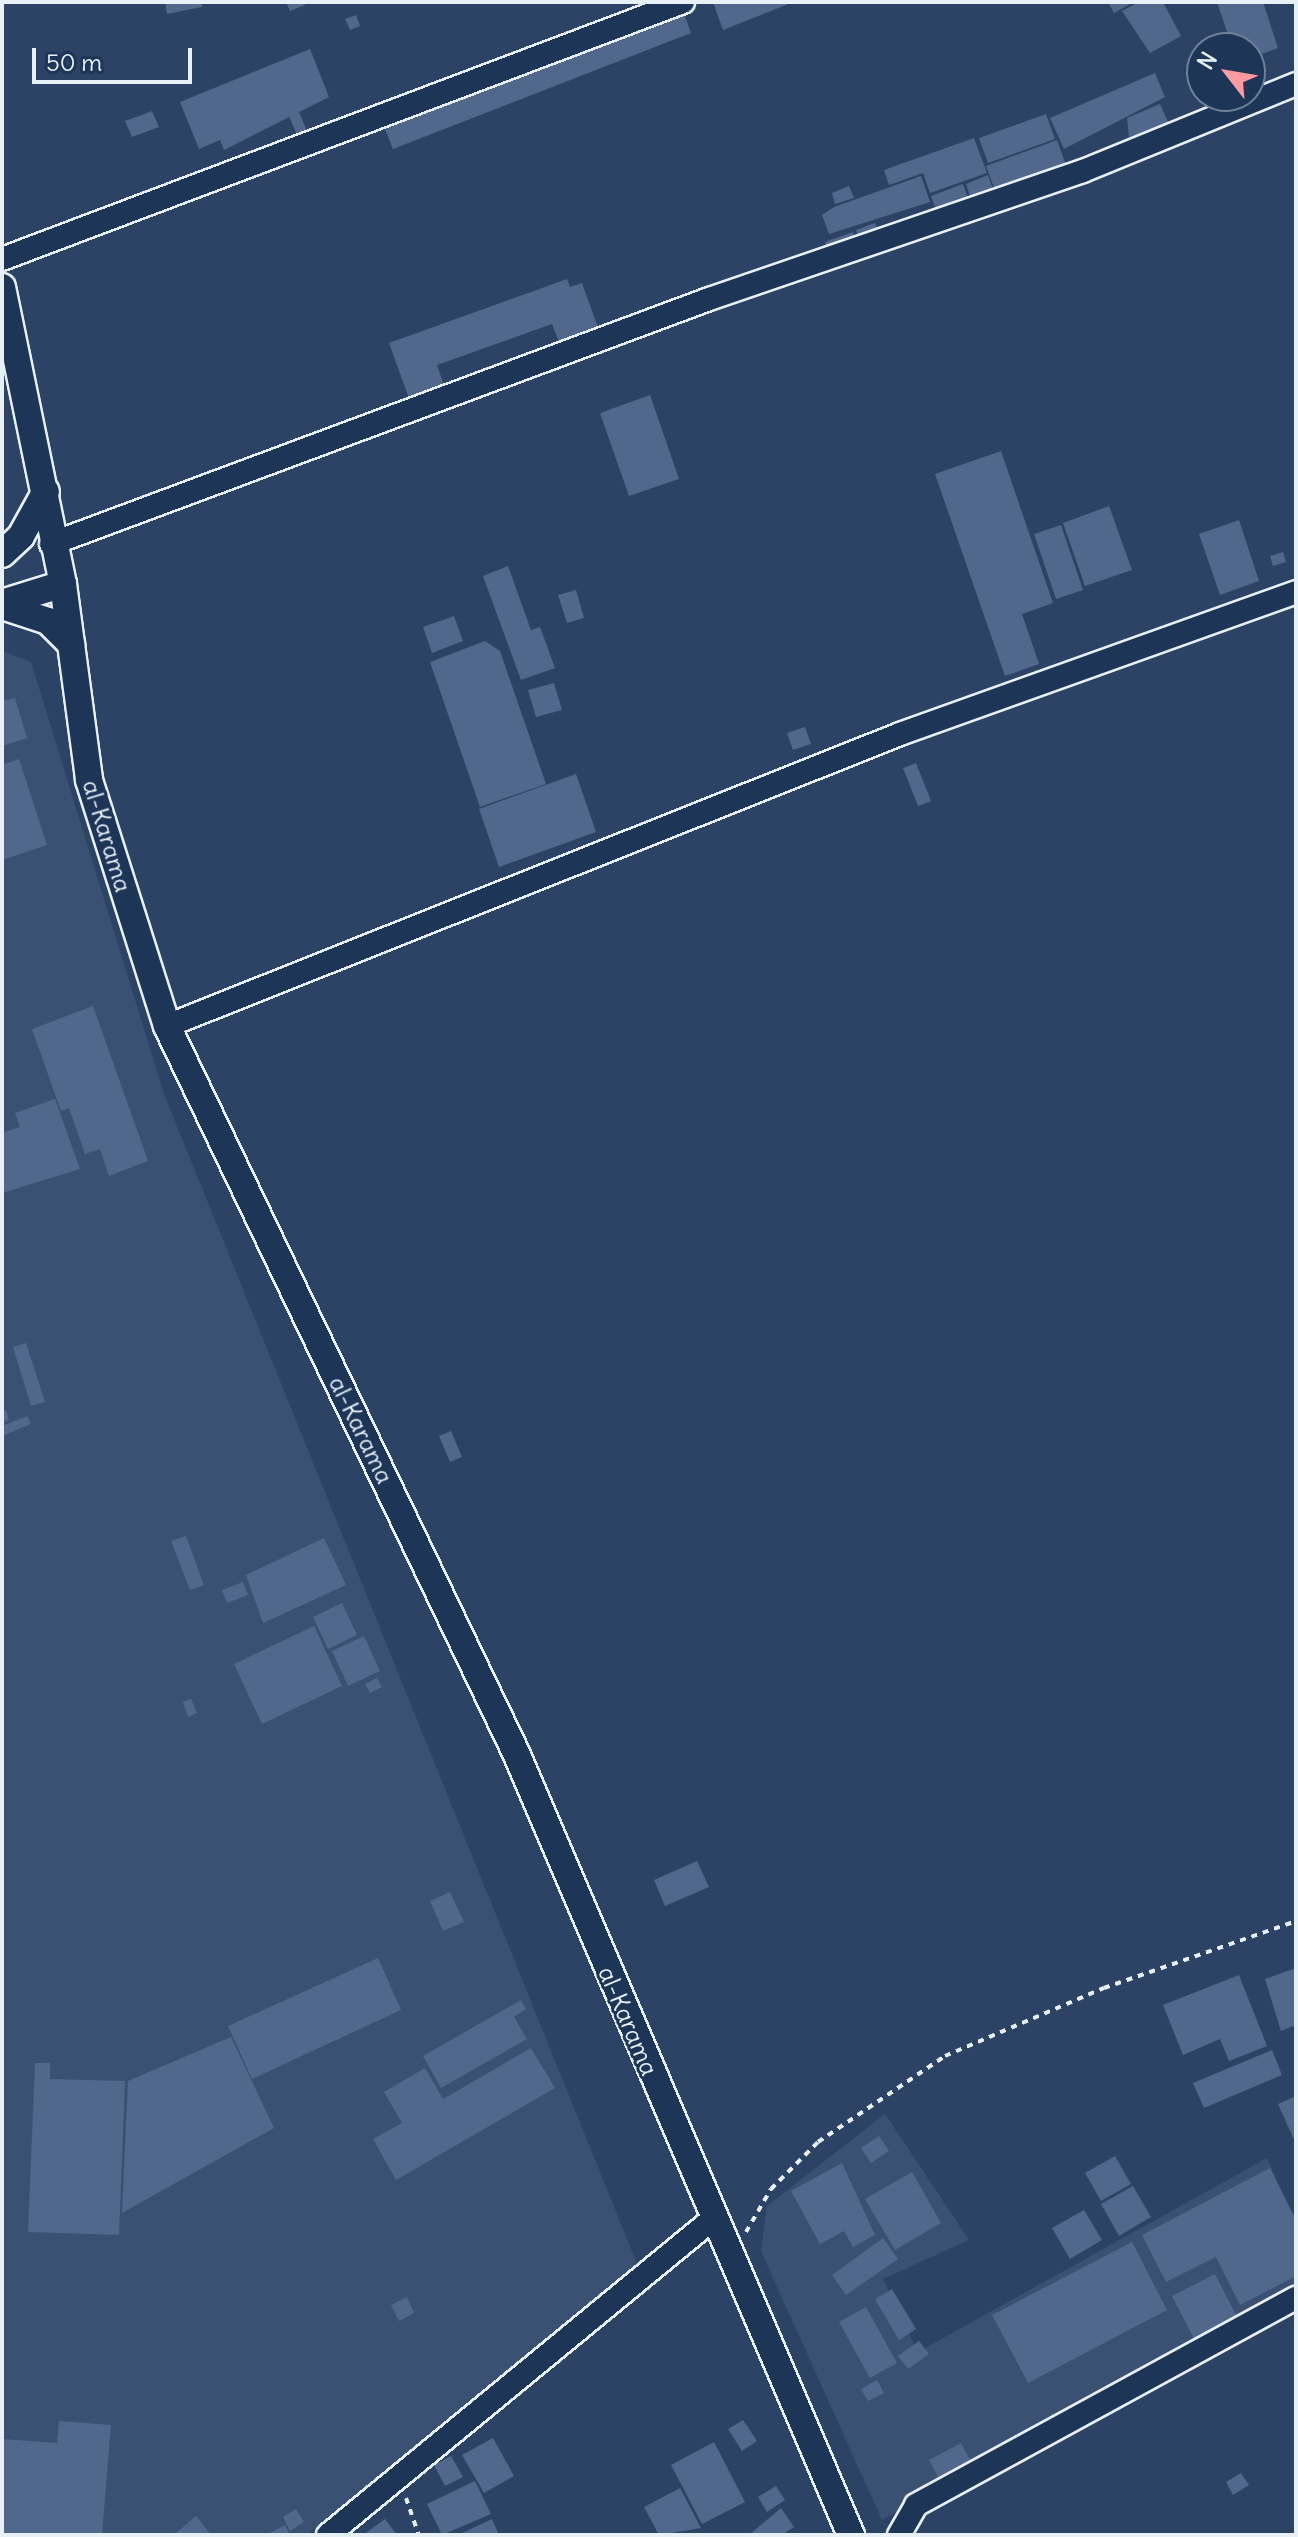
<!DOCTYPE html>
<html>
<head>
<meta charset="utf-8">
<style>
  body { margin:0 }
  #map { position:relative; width:1298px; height:2537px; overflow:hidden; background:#2c4366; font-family:Delius,sans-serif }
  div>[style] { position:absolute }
  .built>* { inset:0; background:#3b5174 }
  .building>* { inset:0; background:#51678c }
  .path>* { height:4px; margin-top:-2px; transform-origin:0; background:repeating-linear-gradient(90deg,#e8f1f8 0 6px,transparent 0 12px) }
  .roads { filter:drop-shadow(2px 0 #e8f1f8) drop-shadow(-2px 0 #e8f1f8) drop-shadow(0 2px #e8f1f8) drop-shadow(0 -2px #e8f1f8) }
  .minor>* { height:22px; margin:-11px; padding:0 11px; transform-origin:11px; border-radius:11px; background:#1d3557 }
  .major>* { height:26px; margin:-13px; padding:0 13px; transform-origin:13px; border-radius:13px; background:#1d3557 }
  span { translate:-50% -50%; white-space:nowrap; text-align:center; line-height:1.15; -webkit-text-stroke:6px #1d3557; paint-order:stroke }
  .street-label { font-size:24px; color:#e8f1f8 }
  .frame { position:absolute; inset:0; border:4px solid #e8f1f8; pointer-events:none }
  .north { position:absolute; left:1186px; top:32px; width:80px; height:80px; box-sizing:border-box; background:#1d3557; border:2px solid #6e8097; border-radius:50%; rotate:301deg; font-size:22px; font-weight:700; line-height:32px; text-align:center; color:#e8f1f8 }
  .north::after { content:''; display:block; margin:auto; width:28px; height:36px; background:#ff9aa2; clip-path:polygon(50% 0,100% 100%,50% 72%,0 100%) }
  .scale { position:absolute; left:32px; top:48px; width:160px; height:36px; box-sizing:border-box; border:4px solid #e8f1f8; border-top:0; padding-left:10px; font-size:24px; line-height:28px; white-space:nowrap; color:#e8f1f8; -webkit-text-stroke:6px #1d3557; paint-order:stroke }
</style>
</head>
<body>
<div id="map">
  <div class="built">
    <div style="clip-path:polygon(2px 651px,31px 662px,164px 1094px,638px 2266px,306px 2535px,2px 2535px)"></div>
    <div style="clip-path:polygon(885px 2114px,969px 2240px,883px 2279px,918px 2352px,1267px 2158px,1296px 2225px,1296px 2289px,882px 2520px,761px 2251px,767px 2206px)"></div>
  </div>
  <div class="building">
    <div style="clip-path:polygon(165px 2px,201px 2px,202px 7px,167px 14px)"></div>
    <div style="clip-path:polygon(286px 2px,304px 2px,305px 5px,290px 11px)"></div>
    <div style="clip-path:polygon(713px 2px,794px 2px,723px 30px)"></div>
    <div style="clip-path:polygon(1108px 2px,1134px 2px,1114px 13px)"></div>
    <div style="clip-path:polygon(1139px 2px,1163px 2px,1181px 36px,1150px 53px,1122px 11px)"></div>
    <div style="clip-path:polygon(1217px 2px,1263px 2px,1278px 48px,1250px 58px,1250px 48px,1230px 41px)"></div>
    <div style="clip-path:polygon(684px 13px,691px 33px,393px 149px,385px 129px)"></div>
    <div style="clip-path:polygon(356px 15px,360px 26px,350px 30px,345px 19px)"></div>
    <div style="clip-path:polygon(310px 49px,329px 97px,224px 150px,220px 140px,199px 149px,180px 102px)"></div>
    <div style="clip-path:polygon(1155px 73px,1165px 97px,1064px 149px,1050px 118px)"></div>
    <div style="clip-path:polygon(1160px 104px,1169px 124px,1129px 137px,1127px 118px)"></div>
    <div style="clip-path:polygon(152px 111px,159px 127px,132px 137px,125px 121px)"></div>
    <div style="clip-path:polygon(299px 112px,309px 136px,299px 140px,289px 116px)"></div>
    <div style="clip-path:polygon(1046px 114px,1055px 139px,988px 163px,979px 138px)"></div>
    <div style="clip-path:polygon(974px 138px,987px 173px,930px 193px,923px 173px,889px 185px,884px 170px)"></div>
    <div style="clip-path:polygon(1057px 140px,1067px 168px,996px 193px,986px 166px)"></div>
    <div style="clip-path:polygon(988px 175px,994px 192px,972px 202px,966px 184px)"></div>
    <div style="clip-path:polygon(921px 176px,930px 202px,829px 234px,822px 215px,834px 207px)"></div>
    <div style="clip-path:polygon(963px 184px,970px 204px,938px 215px,931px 196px)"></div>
    <div style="clip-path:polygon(849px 186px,854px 198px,835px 204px,832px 193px)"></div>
    <div style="clip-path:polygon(875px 223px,880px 236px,861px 243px,856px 230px)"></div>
    <div style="clip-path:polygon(853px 232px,857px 244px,830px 254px,825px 242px)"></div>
    <div style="clip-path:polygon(567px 279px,570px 287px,582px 283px,600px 333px,561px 347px,552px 324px,437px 365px,445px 388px,410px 401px,389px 343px)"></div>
    <div style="clip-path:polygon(650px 395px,679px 479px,629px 496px,600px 413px)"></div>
    <div style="clip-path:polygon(1001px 451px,1053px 603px,1022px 614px,1039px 664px,1005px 676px,935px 474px)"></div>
    <div style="clip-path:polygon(1109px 506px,1132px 570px,1085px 586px,1063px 523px)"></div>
    <div style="clip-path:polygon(1239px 520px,1259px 581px,1220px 595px,1199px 534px)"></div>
    <div style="clip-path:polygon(1061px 525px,1083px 590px,1056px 599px,1034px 534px)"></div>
    <div style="clip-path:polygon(1283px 552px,1286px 562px,1273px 566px,1270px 556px)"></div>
    <div style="clip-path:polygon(508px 566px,531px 630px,540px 627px,555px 668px,521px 680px,483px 576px)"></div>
    <div style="clip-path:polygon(576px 590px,584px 618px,567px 623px,558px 595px)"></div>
    <div style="clip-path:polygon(454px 616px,463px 641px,432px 653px,423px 627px)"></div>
    <div style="clip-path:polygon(485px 641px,500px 651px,546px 784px,480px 807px,430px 662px)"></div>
    <div style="clip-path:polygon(554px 683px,562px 710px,536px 717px,528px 690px)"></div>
    <div style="clip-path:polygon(15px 698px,27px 738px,2px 746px,2px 701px)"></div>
    <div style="clip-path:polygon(805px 727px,811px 744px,793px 750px,787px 733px)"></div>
    <div style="clip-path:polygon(19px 759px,47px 845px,2px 860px,2px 765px)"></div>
    <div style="clip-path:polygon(916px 763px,931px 801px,918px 806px,903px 768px)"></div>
    <div style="clip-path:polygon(576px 774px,596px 832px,499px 867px,479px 809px)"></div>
    <div style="clip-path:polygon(93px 1006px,148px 1161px,109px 1176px,100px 1149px,85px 1154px,69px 1108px,61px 1111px,32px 1029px)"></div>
    <div style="clip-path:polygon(55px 1099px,80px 1169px,2px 1193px,2px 1133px,20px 1127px,15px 1113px)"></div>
    <div style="clip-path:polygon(26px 1343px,45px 1402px,31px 1406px,13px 1347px)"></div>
    <div style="clip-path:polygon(6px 1410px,9px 1420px,2px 1423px,2px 1411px)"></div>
    <div style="clip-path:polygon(27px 1416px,31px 1424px,2px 1436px,2px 1426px)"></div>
    <div style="clip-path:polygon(451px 1431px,462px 1457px,450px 1462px,439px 1436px)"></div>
    <div style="clip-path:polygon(186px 1536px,204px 1585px,190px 1590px,171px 1541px)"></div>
    <div style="clip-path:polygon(324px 1538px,346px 1585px,263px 1623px,246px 1575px)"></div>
    <div style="clip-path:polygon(243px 1582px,248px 1595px,227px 1603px,222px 1590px)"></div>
    <div style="clip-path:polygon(342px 1603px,357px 1635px,328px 1649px,313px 1617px)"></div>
    <div style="clip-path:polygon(314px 1626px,342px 1686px,262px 1724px,234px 1664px)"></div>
    <div style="clip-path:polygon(364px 1636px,380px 1671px,348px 1686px,332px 1651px)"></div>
    <div style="clip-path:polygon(377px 1678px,382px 1687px,370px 1693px,365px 1684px)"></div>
    <div style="clip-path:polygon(191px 1699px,197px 1713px,188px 1717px,183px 1702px)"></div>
    <div style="clip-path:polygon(697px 1861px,709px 1887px,665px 1906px,654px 1880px)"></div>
    <div style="clip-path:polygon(450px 1892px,464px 1922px,443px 1931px,430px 1901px)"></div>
    <div style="clip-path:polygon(378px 1958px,401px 2010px,252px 2079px,228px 2026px)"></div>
    <div style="clip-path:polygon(1296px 1968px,1296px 2025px,1281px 2031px,1265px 1979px)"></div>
    <div style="clip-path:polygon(1239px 1975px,1267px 2046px,1229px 2061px,1220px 2039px,1183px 2055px,1163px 2005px)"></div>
    <div style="clip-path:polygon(521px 2000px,526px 2009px,514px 2017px,527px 2039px,441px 2088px,423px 2056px)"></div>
    <div style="clip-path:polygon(231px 2037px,274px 2128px,122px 2213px,128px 2081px)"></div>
    <div style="clip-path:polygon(531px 2048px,555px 2088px,396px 2180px,373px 2139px,402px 2123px,384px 2092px,425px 2068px,443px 2099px)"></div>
    <div style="clip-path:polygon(1272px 2050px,1282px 2075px,1204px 2108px,1193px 2083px)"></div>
    <div style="clip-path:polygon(35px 2063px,50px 2063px,50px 2079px,125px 2081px,119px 2235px,28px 2232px)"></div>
    <div style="clip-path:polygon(1296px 2096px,1296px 2144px,1278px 2104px)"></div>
    <div style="clip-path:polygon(879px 2136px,889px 2151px,871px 2163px,861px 2148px)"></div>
    <div style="clip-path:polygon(1115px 2156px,1131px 2184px,1101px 2201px,1085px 2173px)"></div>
    <div style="clip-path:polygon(842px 2163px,875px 2235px,853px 2247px,844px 2231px,820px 2244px,791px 2191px)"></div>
    <div style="clip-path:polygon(1270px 2168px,1296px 2220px,1296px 2276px,1240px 2305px,1216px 2257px,1166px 2282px,1142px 2235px)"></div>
    <div style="clip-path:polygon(912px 2172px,941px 2223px,895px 2250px,865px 2199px)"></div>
    <div style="clip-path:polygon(1133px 2186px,1151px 2217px,1119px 2236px,1101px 2204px)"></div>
    <div style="clip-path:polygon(1084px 2210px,1102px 2240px,1070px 2259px,1052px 2228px)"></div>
    <div style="clip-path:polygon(883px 2238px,898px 2259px,846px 2295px,832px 2275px)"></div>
    <div style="clip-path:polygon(1132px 2242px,1167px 2310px,1028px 2383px,992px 2315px)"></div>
    <div style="clip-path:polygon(1215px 2274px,1237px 2317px,1194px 2339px,1172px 2296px)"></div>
    <div style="clip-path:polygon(892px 2289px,916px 2329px,899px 2340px,875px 2299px)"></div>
    <div style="clip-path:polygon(407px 2297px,414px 2313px,399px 2321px,391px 2305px)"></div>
    <div style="clip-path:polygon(866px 2307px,897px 2363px,870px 2378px,839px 2322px)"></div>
    <div style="clip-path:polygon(919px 2341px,929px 2354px,908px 2369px,898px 2356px)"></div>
    <div style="clip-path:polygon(877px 2380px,884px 2393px,868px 2401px,861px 2389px)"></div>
    <div style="clip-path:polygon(743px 2420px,757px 2441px,742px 2451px,728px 2429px)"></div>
    <div style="clip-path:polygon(59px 2421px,111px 2425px,102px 2535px,2px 2535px,2px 2439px,57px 2443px)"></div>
    <div style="clip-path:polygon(493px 2438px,514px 2476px,484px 2493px,462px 2455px)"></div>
    <div style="clip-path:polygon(714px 2442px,745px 2502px,702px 2524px,671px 2465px)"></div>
    <div style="clip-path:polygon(961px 2443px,970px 2460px,938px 2477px,929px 2460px)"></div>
    <div style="clip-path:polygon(451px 2456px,463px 2477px,445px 2486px,434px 2465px)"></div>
    <div style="clip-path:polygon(1241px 2473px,1249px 2485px,1233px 2495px,1226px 2482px)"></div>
    <div style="clip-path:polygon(475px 2481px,491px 2514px,442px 2535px,427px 2504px)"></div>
    <div style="clip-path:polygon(776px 2486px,785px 2500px,767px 2512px,758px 2497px)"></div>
    <div style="clip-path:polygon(680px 2488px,701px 2528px,659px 2535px,644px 2507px)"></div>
    <div style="clip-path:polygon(781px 2508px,794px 2527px,782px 2535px,749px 2535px)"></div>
    <div style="clip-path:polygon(296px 2509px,304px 2522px,290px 2531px,283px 2517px)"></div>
    <div style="clip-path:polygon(196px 2516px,211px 2535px,174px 2535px)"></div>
    <div style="clip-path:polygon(385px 2519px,397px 2535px,363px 2535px)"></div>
    <div style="clip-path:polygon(492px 2519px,499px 2535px,458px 2535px)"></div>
    <div style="clip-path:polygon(285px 2525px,290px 2535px,266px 2535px)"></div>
  </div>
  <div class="path">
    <div style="left:746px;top:2232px;width:50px;rotate:-59.8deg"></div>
    <div style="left:771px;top:2189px;width:66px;rotate:-45deg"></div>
    <div style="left:818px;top:2142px;width:153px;rotate:-34.1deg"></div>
    <div style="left:945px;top:2056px;width:173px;rotate:-23.2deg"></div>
    <div style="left:1104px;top:1988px;width:203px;rotate:-19.2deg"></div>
    <div style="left:406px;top:2498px;width:39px;rotate:71deg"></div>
  </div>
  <div class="roads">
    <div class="minor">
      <div style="left:2px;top:259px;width:728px;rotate:-20.68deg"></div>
      <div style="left:51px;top:544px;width:702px;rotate:-20.42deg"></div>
      <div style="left:709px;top:299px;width:395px;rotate:-18.9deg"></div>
      <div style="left:1083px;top:171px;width:230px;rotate:-22.2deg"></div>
      <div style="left:167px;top:1026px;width:789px;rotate:-21.72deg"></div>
      <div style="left:900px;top:734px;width:421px;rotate:-19.7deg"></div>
      <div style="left:328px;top:2535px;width:496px;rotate:-39.4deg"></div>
      <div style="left:899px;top:2535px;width:34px;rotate:-60deg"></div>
      <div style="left:916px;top:2505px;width:433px;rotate:-28.6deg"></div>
    </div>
    <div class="major">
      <div style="left:2px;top:287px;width:303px;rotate:78.4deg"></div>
      <div style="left:63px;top:584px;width:198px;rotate:82.4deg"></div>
      <div style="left:89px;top:780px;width:258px;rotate:72.4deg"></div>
      <div style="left:167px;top:1026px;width:809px;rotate:64.35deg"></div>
      <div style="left:517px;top:1755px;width:849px;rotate:66.82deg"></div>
      <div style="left:2px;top:554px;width:26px;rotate:-43deg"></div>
      <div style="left:21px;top:536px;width:51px;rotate:-60.9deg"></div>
      <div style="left:2px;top:603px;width:64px;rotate:-17.3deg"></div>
      <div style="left:2px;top:606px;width:48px;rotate:18.1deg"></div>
      <div style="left:48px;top:621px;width:33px;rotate:45deg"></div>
    </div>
  </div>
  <div class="street-label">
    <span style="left:107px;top:836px;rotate:73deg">al-Karama</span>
    <span style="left:361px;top:1430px;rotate:64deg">al-Karama</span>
    <span style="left:628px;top:2021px;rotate:67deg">al-Karama</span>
  </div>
  <div class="frame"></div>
  <div class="north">N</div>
  <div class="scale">50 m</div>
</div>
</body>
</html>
